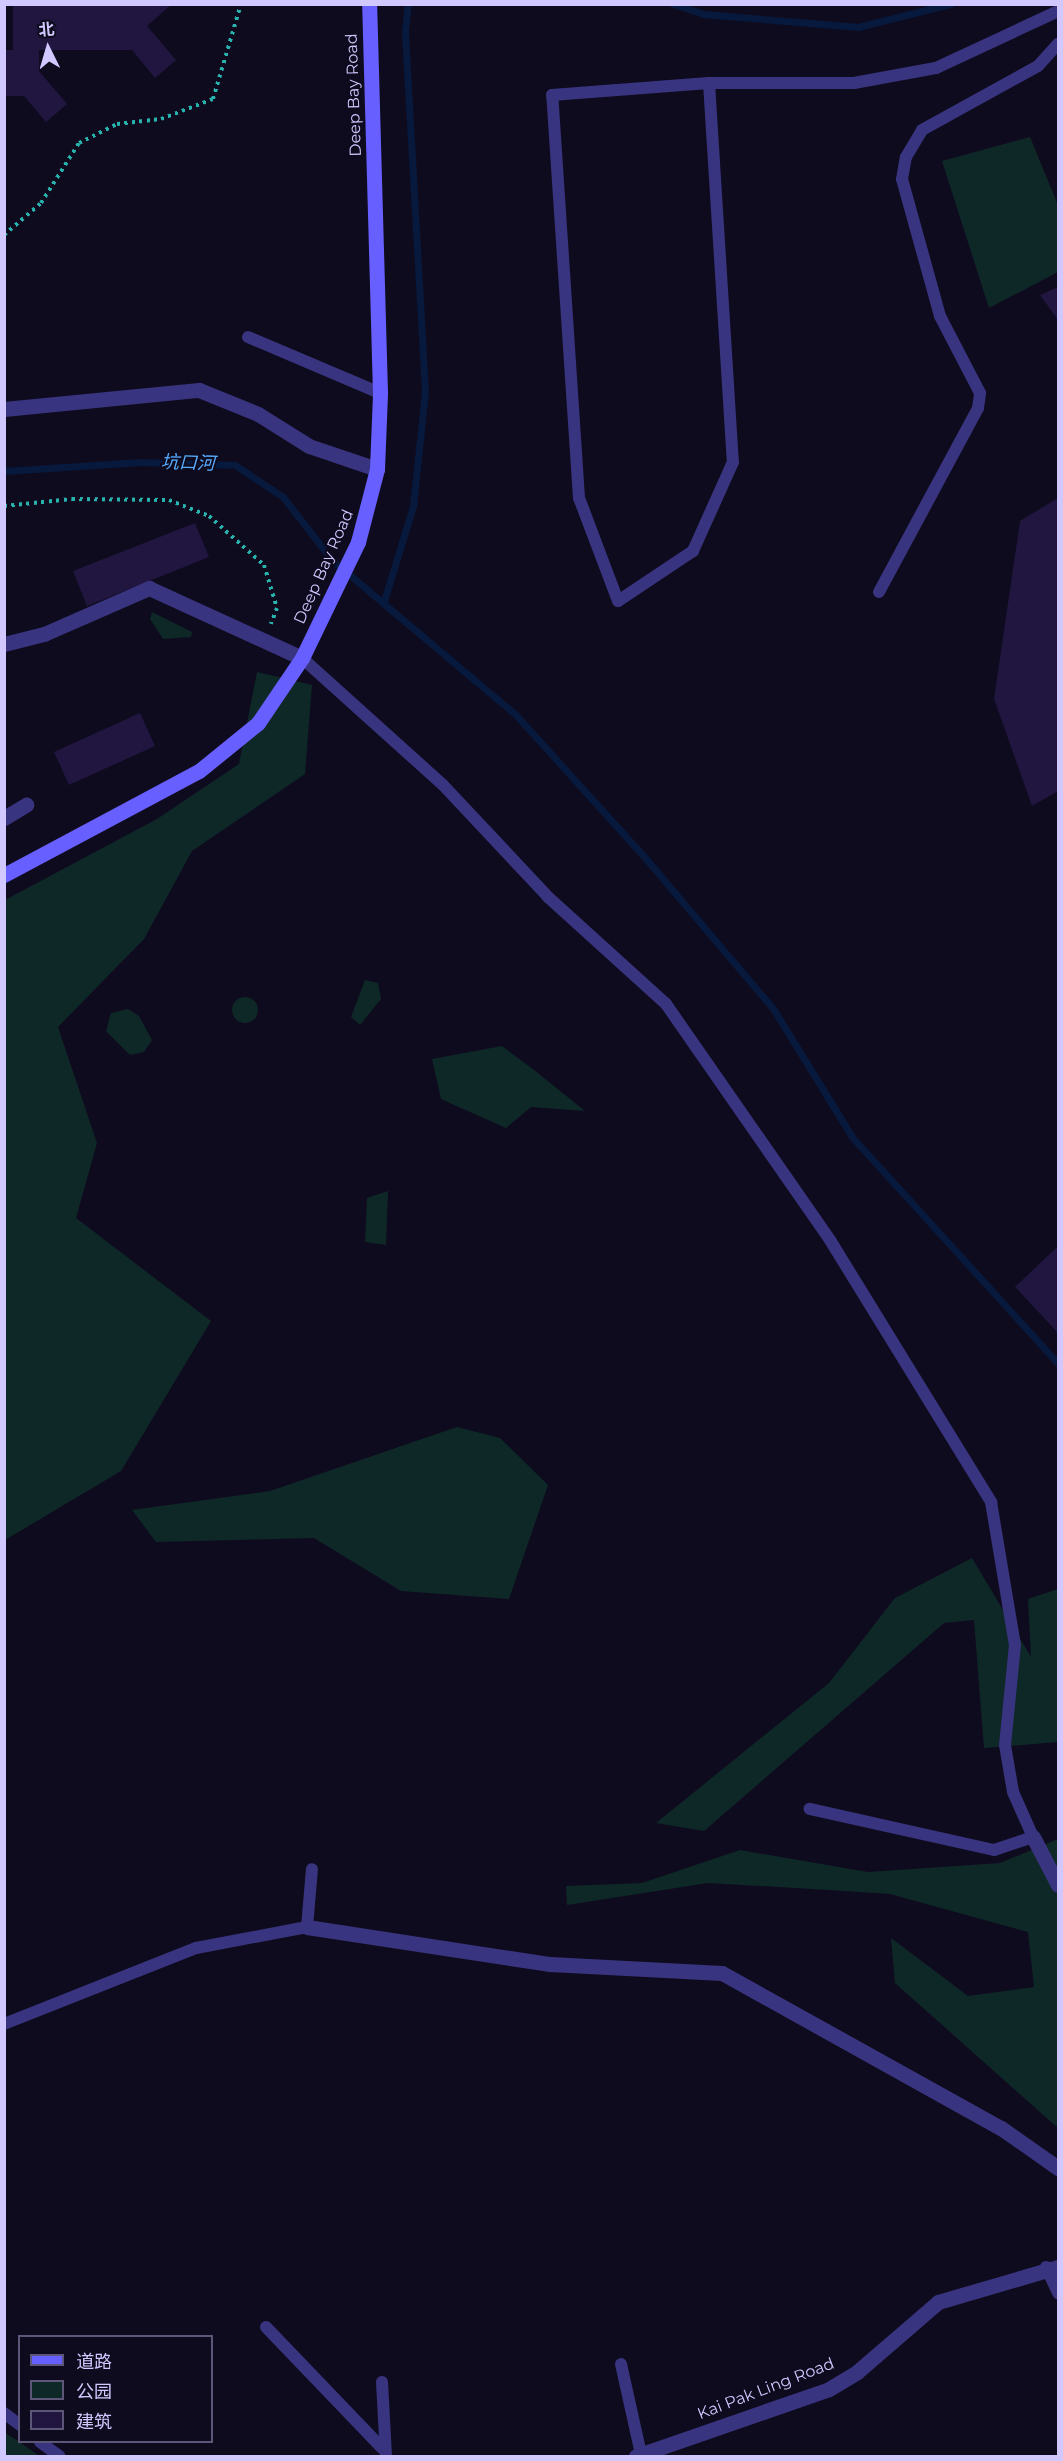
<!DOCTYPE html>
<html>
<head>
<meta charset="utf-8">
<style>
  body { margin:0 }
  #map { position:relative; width:1063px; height:2461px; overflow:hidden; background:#0f0b1e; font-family:Montserrat,"Noto Sans SC",sans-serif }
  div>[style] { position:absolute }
  .green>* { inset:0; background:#0e2828 }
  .round { border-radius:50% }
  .stream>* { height:7px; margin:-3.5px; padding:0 3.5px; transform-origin:3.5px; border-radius:3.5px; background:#07193c }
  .building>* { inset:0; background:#201640 }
  .path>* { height:4px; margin-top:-2px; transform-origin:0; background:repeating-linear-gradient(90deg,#28b3ae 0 3px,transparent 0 7.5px) }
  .lane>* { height:12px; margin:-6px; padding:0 6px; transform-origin:6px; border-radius:6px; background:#39347f }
  .street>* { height:15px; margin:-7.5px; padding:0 7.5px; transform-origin:7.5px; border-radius:7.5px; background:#39347f }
  .secondary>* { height:15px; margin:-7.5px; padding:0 7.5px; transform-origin:7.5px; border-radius:7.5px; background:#675fff }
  span { translate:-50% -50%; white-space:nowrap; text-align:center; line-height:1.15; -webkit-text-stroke:4.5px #0f0b1e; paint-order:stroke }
  .street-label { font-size:16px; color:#d0c8ff }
  .water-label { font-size:18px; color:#56adff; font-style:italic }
  .frame { position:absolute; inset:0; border:6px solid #d0c8ff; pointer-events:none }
  .legend { position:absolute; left:18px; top:2335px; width:195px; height:108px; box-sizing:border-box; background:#0f0b1e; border:2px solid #5c5778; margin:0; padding:8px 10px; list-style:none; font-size:18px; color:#d0c8ff }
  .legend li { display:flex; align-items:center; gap:12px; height:30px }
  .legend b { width:30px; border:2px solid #5c5778 }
  .north { position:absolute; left:18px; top:18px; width:60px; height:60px; -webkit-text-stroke:4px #0f0b1e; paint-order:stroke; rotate:355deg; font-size:16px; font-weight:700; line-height:24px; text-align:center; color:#d0c8ff }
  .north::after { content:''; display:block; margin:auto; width:21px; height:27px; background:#d0c8ff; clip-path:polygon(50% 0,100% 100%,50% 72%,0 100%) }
</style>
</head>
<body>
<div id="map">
  <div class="green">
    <div style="clip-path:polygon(1030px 137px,1058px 205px,1058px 272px,989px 308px,942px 161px)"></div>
    <div style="clip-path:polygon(152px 612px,192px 632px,191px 637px,163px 639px,150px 619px)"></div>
    <div style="clip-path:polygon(257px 672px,312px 685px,305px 774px,192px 851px,144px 939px,58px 1027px,97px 1143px,76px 1218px,211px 1321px,121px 1471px,5px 1540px,5px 900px,157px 819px,239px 764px)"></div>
    <div style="clip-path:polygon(365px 980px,378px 983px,381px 999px,360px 1025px,351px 1017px)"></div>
    <div class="round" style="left:232px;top:997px;width:26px;height:26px"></div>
    <div style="clip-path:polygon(128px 1009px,139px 1016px,152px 1040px,144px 1052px,130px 1055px,106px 1031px,111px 1013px)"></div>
    <div style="clip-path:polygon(502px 1046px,534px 1070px,585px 1111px,531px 1107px,506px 1128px,441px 1099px,432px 1059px)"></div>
    <div style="clip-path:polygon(388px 1191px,386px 1245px,365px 1242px,367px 1198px)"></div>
    <div style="clip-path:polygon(457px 1427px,500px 1438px,548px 1485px,509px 1599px,401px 1591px,314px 1538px,156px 1542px,132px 1510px,270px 1491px)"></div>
    <div style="clip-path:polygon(972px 1558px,1031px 1657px,1028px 1599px,1058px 1589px,1058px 1742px,984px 1748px,974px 1620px,944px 1623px,704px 1831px,656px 1823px,829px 1683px,895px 1598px)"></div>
    <div style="clip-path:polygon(1058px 1839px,1058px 2128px,895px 1983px,891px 1938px,968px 1996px,1034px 1987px,1028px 1932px,890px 1894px,829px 1890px,708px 1883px,567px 1905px,566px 1886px,642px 1883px,740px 1850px,868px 1872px,1000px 1863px)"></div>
    <div style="clip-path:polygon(4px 2432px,18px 2441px,39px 2456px,5px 2456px)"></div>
  </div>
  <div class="stream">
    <div style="left:673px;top:4px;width:32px;rotate:18deg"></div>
    <div style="left:703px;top:14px;width:156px;rotate:4.8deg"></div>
    <div style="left:858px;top:27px;width:95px;rotate:-14deg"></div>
    <div style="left:4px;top:471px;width:137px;rotate:-3.8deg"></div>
    <div style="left:141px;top:462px;width:94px;rotate:1.8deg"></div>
    <div style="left:235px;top:465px;width:58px;rotate:33.7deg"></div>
    <div style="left:283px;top:497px;width:80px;rotate:52.1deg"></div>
    <div style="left:332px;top:560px;width:241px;rotate:40.1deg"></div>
    <div style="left:516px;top:715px;width:195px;rotate:47.9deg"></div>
    <div style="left:647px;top:860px;width:197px;rotate:49.7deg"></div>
    <div style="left:774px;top:1010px;width:149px;rotate:58.4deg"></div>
    <div style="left:852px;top:1137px;width:306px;rotate:47.7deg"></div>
    <div style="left:384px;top:601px;width:99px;rotate:-73deg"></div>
    <div style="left:413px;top:506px;width:116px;rotate:-84deg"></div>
    <div style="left:425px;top:391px;width:361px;rotate:-93.2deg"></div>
    <div style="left:405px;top:31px;width:27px;rotate:-84deg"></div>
  </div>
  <div class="building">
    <div style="clip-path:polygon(13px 4px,172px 4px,147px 26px,176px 60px,155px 78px,132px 50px,39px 50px,39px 71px,67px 104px,46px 122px,24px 96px,4px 96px,4px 50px,13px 50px)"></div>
    <div style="clip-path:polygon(1058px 287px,1058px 320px,1040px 295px)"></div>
    <div style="clip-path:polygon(1058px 498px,1058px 791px,1032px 806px,994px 699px,1020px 521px)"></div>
    <div style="clip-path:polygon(195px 523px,209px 557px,87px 606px,73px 571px)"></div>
    <div style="clip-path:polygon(140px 713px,155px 746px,69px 785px,54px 752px)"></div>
    <div style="clip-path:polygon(1058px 1246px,1058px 1333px,1015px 1287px)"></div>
  </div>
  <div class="path">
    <div style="left:4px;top:235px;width:49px;rotate:-40.9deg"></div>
    <div style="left:41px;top:203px;width:71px;rotate:-57.7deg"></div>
    <div style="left:79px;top:143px;width:42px;rotate:-26.6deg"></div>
    <div style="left:117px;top:124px;width:44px;rotate:-6.5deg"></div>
    <div style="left:161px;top:119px;width:56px;rotate:-21deg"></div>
    <div style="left:213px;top:99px;width:99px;rotate:-73.6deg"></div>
    <div style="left:4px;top:506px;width:68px;rotate:-5.9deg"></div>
    <div style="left:72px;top:499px;width:97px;rotate:0.6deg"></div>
    <div style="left:169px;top:500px;width:43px;rotate:21.8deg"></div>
    <div style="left:209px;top:516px;width:74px;rotate:41.7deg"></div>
    <div style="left:264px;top:565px;width:45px;rotate:73.2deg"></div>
    <div style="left:277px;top:608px;width:17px;rotate:111deg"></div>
  </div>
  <div class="lane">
    <div style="left:709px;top:83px;width:380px;rotate:86.4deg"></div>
    <div style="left:733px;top:462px;width:98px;rotate:114.2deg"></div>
    <div style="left:693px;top:551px;width:90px;rotate:146.3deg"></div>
    <div style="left:618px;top:601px;width:110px;rotate:-110.7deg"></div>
    <div style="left:579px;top:498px;width:404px;rotate:-93.8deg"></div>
    <div style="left:552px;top:95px;width:157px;rotate:-4.4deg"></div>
    <div style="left:709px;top:83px;width:145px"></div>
    <div style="left:854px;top:83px;width:83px;rotate:-10.4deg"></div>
    <div style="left:936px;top:68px;width:135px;rotate:-25deg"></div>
    <div style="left:248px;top:337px;width:143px;rotate:23deg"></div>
    <div style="left:879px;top:592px;width:209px;rotate:-61.7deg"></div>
    <div style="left:978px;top:408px;width:15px;rotate:-82deg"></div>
    <div style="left:980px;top:393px;width:87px;rotate:-117.5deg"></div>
    <div style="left:940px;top:316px;width:142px;rotate:-105.5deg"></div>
    <div style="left:902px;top:179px;width:22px;rotate:-80deg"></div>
    <div style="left:906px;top:157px;width:31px;rotate:-59deg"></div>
    <div style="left:922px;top:130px;width:132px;rotate:-28.9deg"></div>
    <div style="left:1038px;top:66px;width:30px;rotate:-48deg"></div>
    <div style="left:302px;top:658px;width:190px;rotate:42deg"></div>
    <div style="left:443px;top:785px;width:154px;rotate:46.8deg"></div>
    <div style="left:548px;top:897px;width:159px;rotate:42.2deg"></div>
    <div style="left:666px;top:1004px;width:287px;rotate:55.2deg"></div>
    <div style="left:830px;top:1240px;width:308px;rotate:58.4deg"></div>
    <div style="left:991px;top:1502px;width:145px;rotate:80.5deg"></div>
    <div style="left:1015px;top:1645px;width:100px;rotate:95.7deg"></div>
    <div style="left:1005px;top:1745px;width:48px;rotate:80.3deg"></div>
    <div style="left:1013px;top:1792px;width:49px;rotate:66deg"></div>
    <div style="left:1033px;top:1837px;width:41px;rotate:161.6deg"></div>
    <div style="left:994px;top:1850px;width:189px;rotate:-167.4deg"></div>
    <div style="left:4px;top:2024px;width:206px;rotate:-21.6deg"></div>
    <div style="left:196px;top:1948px;width:113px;rotate:-10.7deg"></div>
    <div style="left:307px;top:1927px;width:58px;rotate:-85.1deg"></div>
    <div style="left:1046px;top:2267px;width:29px;rotate:65deg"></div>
    <div style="left:266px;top:2327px;width:168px;rotate:46.2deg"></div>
    <div style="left:621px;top:2364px;width:92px;rotate:77.5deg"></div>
    <div style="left:382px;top:2382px;width:74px;rotate:86.9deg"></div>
    <div style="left:4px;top:2413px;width:20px;rotate:37deg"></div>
    <div style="left:40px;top:2442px;width:24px;rotate:36deg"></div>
  </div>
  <div class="street">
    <div style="left:4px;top:409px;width:196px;rotate:-5.6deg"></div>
    <div style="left:199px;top:390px;width:64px;rotate:22.1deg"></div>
    <div style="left:258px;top:414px;width:60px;rotate:32.1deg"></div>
    <div style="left:309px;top:446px;width:72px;rotate:18.7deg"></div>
    <div style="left:4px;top:644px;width:41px;rotate:-14deg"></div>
    <div style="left:44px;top:634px;width:115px;rotate:-23.7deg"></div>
    <div style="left:149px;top:588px;width:168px;rotate:24.6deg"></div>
    <div style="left:4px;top:818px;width:26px;rotate:-31deg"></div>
    <div style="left:1033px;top:1837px;width:54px;rotate:62.5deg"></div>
    <div style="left:307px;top:1927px;width:246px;rotate:8.7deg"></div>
    <div style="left:550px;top:1964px;width:172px;rotate:3deg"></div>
    <div style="left:722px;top:1973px;width:319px;rotate:29.1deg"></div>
    <div style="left:1001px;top:2128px;width:70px;rotate:35.1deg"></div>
    <div style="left:636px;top:2456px;width:204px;rotate:-19.1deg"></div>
    <div style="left:829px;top:2389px;width:33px;rotate:-31deg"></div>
    <div style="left:857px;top:2372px;width:107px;rotate:-40.8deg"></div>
    <div style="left:938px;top:2302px;width:125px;rotate:-16.3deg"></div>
  </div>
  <div class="secondary">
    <div style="left:4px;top:875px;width:221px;rotate:-28.1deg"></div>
    <div style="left:199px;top:771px;width:76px;rotate:-39.1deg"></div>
    <div style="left:258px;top:723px;width:78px;rotate:-55.9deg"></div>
    <div style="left:302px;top:658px;width:129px;rotate:-64.2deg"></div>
    <div style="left:358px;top:542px;width:75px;rotate:-75.4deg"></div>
    <div style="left:377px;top:469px;width:76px;rotate:-87.7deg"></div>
    <div style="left:380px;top:393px;width:389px;rotate:-91.6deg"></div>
  </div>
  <div class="street-label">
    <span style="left:354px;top:95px;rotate:-92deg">Deep Bay Road</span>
    <span style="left:324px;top:567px;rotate:-66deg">Deep Bay Road</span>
    <span style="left:766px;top:2389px;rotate:-21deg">Kai Pak Ling Road</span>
  </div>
  <div class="water-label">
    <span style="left:188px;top:463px;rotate:2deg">坑口河</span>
  </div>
  <div class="frame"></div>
  <ul class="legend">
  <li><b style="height:8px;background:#675fff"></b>道路</li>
  <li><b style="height:16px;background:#0e2828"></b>公园</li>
  <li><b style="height:16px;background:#201640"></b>建筑</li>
  </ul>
  <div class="north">北</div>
</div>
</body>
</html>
